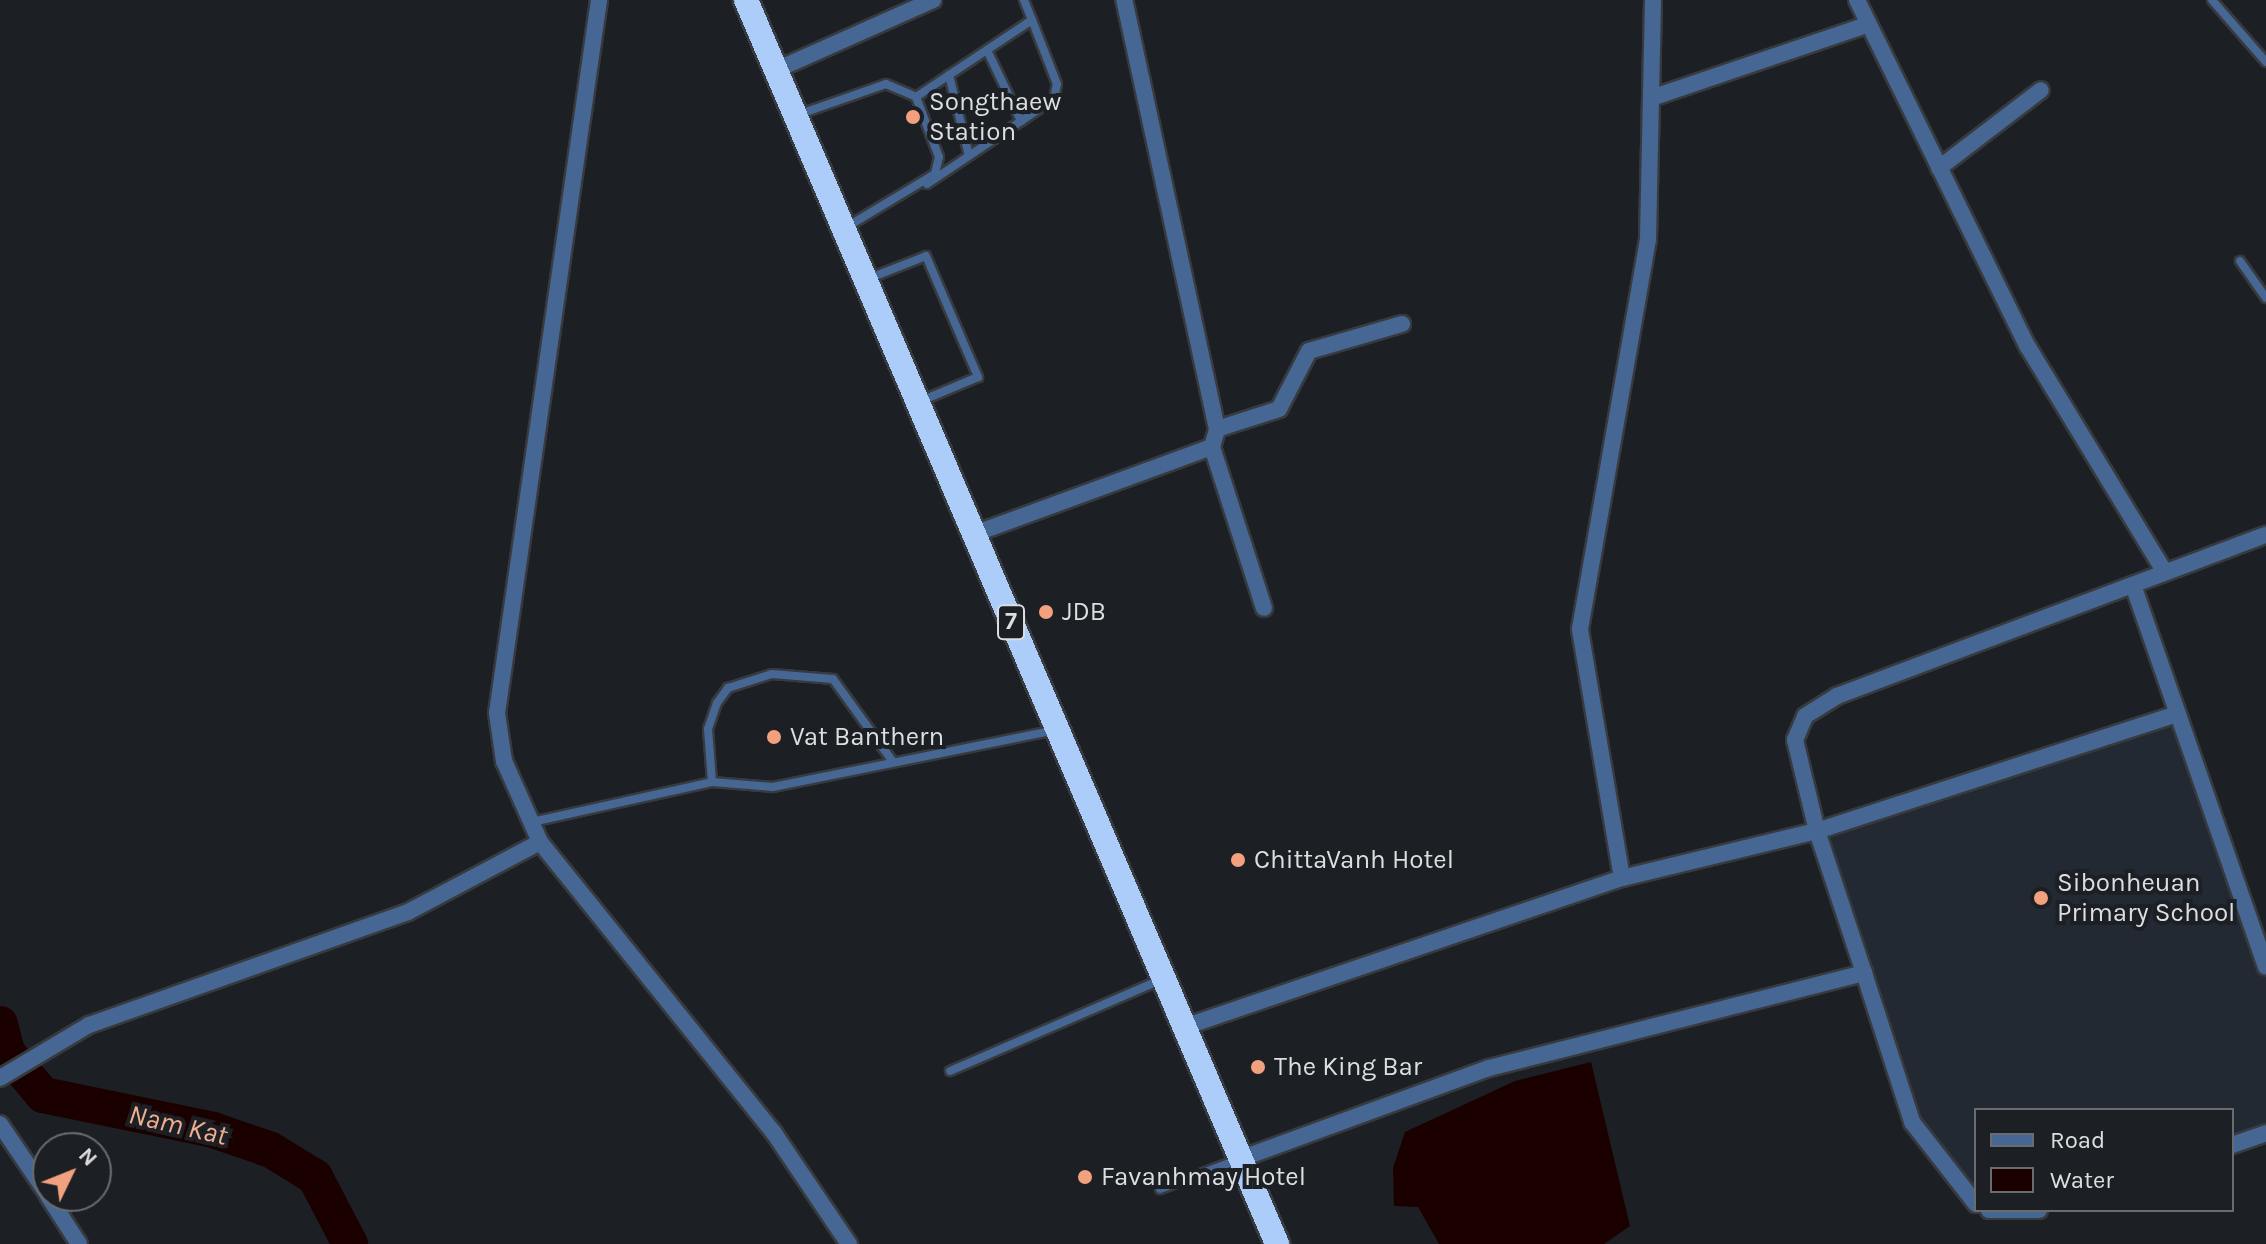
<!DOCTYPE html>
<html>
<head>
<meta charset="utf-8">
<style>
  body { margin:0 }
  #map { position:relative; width:2266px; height:1244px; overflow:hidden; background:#1c1f23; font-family:Karla,sans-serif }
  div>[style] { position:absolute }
  .built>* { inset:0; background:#232932 }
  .water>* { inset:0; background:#1b0000 }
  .river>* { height:36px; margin:-18px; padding:0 18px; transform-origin:18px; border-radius:18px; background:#1b0000 }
  .roads { filter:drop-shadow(2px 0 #373a3e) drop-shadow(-2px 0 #373a3e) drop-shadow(0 2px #373a3e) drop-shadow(0 -2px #373a3e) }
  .lane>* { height:8px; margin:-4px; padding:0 4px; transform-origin:4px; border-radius:4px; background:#466793 }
  .street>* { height:16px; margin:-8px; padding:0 8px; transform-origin:8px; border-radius:8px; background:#466793 }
  .highway>* { height:24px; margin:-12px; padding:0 12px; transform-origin:12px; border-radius:12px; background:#acccf9 }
  .dots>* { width:22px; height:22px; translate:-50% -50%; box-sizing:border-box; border:4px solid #1c1f23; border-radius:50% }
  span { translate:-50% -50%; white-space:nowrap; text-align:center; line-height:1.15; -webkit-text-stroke:8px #1c1f23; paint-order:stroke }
  .shield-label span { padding:2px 6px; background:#1c1f23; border:2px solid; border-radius:6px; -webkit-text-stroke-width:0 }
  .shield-label { font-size:24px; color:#dcdee1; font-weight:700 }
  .poi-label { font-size:26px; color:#dcdee1 }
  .left { translate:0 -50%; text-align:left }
  .water-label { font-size:28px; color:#f1ad8f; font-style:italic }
  .legend { position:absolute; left:1974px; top:1108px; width:260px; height:104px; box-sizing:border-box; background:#1c1f23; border:2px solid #696b6f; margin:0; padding:10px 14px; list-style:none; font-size:24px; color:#dcdee1 }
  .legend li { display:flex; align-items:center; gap:16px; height:40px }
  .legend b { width:40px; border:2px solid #696b6f }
  .north { position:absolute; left:32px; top:1132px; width:80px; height:80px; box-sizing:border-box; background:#1c1f23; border:2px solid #696b6f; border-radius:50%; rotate:47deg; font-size:22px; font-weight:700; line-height:32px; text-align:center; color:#dcdee1 }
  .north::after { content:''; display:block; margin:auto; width:28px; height:36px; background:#f2a17e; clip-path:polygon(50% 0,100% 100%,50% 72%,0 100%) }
</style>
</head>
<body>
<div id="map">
  <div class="built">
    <div style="clip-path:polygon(2177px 714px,2266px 966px,2266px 1133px,2232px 1145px,2232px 1110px,1976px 1110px,1976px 1204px,1924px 1143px,1817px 831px)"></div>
  </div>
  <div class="water">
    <div style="clip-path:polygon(1591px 1062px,1630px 1226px,1604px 1244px,1439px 1244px,1418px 1207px,1394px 1206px,1393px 1168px,1405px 1132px,1515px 1081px)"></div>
  </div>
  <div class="river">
    <div style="left:0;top:1024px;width:29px;rotate:76deg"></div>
    <div style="left:7px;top:1052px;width:56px;rotate:50.1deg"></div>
    <div style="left:43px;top:1095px;width:174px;rotate:11.6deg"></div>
    <div style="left:213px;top:1130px;width:61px;rotate:19deg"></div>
    <div style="left:271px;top:1150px;width:52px;rotate:31.5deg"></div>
    <div style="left:315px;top:1177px;width:76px;rotate:62.4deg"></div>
  </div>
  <div class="roads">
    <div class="lane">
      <div style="left:2212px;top:0;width:82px;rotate:48.9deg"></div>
      <div style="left:987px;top:50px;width:79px;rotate:64.4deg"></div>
      <div style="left:949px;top:75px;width:83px;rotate:76.1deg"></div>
      <div style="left:800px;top:114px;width:91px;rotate:-19.2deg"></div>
      <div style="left:886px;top:84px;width:33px;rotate:23deg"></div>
      <div style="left:916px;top:97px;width:139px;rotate:-33.6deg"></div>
      <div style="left:1032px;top:20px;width:22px;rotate:-112deg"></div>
      <div style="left:927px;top:184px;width:153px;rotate:-33.8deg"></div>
      <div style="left:1054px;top:99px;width:15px;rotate:-79deg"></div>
      <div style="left:1057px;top:84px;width:69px;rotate:-111.3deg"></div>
      <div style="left:845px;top:228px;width:105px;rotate:-31deg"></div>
      <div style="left:935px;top:174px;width:17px;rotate:-77deg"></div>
      <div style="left:939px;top:157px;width:64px;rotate:-111deg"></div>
      <div style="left:2240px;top:261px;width:45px;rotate:54.9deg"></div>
      <div style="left:870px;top:278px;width:60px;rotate:-21.4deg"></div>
      <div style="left:926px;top:256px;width:132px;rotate:66.7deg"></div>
      <div style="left:978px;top:377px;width:62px;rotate:157.2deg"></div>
      <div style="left:712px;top:782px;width:53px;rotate:-94.3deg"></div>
      <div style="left:708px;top:729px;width:28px;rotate:-71deg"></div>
      <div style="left:717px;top:703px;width:19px;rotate:-54deg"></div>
      <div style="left:728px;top:688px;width:46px;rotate:-17.7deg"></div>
      <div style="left:772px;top:674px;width:61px;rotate:4.7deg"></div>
      <div style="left:833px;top:679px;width:102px;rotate:54.1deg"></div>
      <div style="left:532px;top:822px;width:184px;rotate:-12.5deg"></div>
      <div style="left:712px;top:782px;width:61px;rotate:4.7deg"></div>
      <div style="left:773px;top:787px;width:289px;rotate:-11.4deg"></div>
      <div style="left:950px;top:1071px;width:232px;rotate:-23.4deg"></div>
      <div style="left:1160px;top:1189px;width:82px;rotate:-20.6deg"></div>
    </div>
    <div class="street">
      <div style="left:599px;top:0;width:720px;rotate:98.14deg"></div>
      <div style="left:497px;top:713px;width:49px;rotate:81.7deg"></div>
      <div style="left:504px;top:761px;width:89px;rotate:66deg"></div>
      <div style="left:540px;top:842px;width:373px;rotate:51.2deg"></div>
      <div style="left:774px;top:1133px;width:134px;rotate:56deg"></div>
      <div style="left:1857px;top:0;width:387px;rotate:63.8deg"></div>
      <div style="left:2028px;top:347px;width:263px;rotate:58.7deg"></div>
      <div style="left:776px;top:70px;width:172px;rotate:-24deg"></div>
      <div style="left:1654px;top:97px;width:225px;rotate:-18.7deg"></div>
      <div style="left:1939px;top:168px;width:128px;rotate:-37.4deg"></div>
      <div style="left:1217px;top:429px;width:65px;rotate:-17.9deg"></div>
      <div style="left:1279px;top:409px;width:65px;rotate:-62.7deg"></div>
      <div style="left:1309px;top:351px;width:97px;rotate:-16.2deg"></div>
      <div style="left:1212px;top:447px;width:169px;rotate:72.1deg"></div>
      <div style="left:974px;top:534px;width:253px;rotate:-20.1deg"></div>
      <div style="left:1212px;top:447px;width:19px;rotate:-74deg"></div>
      <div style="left:1217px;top:429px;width:439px;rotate:-102.2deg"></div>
      <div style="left:2133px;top:585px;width:404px;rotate:70.8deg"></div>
      <div style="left:1622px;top:878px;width:253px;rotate:-99.6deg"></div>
      <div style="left:1580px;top:629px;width:396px;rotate:-80.1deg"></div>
      <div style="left:1648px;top:239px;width:239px;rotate:-88.8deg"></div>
      <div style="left:1864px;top:973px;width:157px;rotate:72.1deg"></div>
      <div style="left:1912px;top:1122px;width:104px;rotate:52deg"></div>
      <div style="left:1184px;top:1027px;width:463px;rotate:-18.8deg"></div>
      <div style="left:1622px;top:878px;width:201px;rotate:-13.6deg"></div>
      <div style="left:1817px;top:831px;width:94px;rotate:-103.6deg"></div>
      <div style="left:1795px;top:740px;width:26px;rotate:-67deg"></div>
      <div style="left:1805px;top:716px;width:38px;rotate:-32deg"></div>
      <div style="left:1837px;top:696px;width:458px;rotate:-20.6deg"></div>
      <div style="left:0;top:1078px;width:104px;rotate:-30.8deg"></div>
      <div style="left:89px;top:1025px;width:338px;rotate:-19.5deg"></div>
      <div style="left:408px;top:912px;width:149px;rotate:-27.9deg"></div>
      <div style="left:0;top:1124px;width:86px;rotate:55.9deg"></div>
      <div style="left:2232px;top:1145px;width:36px;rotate:-19deg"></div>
      <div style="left:1240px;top:1159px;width:265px;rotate:-20.1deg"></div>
      <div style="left:1489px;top:1068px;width:387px;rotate:-14.2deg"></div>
      <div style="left:1864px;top:973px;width:150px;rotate:-108.3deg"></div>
      <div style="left:1817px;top:831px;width:379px;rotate:-18deg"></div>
      <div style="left:48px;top:1196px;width:57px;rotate:57.1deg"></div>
      <div style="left:1989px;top:1210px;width:50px"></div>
    </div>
    <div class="highway">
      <div style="left:746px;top:0;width:1353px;rotate:66.88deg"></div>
    </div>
  </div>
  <div class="dots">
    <div style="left:913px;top:117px;background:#f2a17e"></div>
    <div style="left:1046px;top:612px;background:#f2a17e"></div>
    <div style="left:774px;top:737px;background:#f2a17e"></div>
    <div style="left:1238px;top:860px;background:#f2a17e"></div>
    <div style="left:2041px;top:898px;background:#f2a17e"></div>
    <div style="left:1258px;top:1067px;background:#f2a17e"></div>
    <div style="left:1085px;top:1177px;background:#f2a17e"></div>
  </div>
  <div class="shield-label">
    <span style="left:1011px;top:622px">7</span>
  </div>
  <div class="poi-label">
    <span class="left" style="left:929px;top:117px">Songthaew<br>Station</span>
    <span class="left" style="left:1062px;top:612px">JDB</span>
    <span class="left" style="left:790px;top:737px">Vat Banthern</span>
    <span class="left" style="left:1254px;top:860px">ChittaVanh Hotel</span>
    <span class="left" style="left:2057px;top:898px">Sibonheuan<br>Primary School</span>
    <span class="left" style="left:1274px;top:1067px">The King Bar</span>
    <span class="left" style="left:1101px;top:1177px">Favanhmay Hotel</span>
  </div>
  <div class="water-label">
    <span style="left:178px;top:1125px;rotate:13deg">Nam Kat</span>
  </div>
  <ul class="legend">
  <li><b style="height:10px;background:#466793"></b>Road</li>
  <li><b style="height:22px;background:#1b0000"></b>Water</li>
  </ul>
  <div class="north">N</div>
</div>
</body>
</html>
